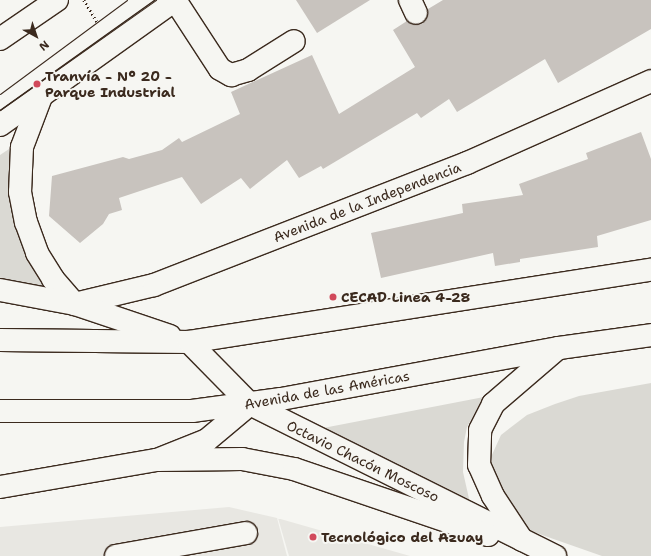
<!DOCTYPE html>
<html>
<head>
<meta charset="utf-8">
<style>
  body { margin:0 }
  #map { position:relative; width:651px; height:556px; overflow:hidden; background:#f6f6f2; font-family:"Shantell Sans",sans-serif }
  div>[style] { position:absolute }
  .built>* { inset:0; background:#e8e7e2 }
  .green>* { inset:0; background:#dad9d3 }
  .building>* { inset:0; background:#c8c3be }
  .path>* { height:2.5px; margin-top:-1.25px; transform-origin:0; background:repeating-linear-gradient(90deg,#3b2a1e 0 1px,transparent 0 4px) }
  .roads { filter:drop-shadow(1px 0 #3b2a1e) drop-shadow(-1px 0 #3b2a1e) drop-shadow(0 1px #3b2a1e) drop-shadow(0 -1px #3b2a1e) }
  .minor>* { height:22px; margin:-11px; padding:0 11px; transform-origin:11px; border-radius:11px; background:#f6f6f2 }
  .major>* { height:22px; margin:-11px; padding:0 11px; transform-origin:11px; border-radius:11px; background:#f6f6f2 }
  .tram>* { height:1px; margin:-0.5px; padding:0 0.5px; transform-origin:0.5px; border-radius:0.5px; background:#3b2a1e }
  .dots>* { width:11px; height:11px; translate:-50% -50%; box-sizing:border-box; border:2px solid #f6f6f2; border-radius:50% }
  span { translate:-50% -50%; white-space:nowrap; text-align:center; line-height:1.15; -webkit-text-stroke:4px #f6f6f2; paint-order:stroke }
  .poi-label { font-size:14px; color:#3b2a1e; font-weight:700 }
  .left { translate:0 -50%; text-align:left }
  .street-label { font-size:14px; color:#3b2a1e }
  .north { position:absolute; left:16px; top:16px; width:40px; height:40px; -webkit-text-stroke:3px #f6f6f2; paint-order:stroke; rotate:140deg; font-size:11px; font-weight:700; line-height:16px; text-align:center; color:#3b2a1e }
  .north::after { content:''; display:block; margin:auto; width:14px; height:18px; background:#3b2a1e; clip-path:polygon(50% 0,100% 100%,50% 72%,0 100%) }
</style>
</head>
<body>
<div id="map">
  <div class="built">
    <div style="clip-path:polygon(229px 507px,277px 518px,287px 556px,0 556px,0 527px)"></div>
    <div style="clip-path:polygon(278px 518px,277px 518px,410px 556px,289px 556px)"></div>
  </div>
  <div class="green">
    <div style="clip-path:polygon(12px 147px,51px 292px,0 282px,0 155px)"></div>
    <div style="clip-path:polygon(651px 383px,651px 556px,602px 556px,525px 529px,490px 471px,491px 457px,501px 435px,527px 415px,555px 404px,579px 396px)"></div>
    <div style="clip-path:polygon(484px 397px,467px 427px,464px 442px,463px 472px,470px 503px,318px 429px)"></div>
  </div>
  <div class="building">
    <div style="clip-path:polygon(296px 0,370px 0,317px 33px)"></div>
    <div style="clip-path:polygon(443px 0,651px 0,651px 29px,558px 83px,545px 59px,457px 112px,449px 99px,421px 118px,417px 113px,323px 169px,321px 166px,299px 178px,287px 160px,250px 189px,241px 178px,201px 204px,182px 177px,119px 198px,122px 210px,109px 214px,103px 224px,80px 243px,49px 216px,52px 176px,123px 157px,129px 159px,162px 150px,179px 138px,182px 142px,240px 114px,231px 92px,312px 55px,339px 114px,415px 67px,393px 30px,407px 21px,414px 25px,422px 24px,426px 20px,428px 9px)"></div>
    <div style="clip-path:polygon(641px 132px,651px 159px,651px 220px,597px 236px,598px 247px,520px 259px,520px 262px,495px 266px,493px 253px,381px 278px,371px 233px,463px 213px,462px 204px,523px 195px,519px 184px,588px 159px,586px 153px)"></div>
  </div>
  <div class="path">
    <div style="left:84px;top:0;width:27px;rotate:59deg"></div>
  </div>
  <div class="roads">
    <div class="minor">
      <div style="left:175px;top:0;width:82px;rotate:56.9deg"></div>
      <div style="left:220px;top:69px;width:13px;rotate:29deg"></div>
      <div style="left:231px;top:75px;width:18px;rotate:-16deg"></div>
      <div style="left:248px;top:70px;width:54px;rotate:-32.2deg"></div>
      <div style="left:410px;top:0;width:14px;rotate:65deg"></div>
      <div style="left:75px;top:304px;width:81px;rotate:-13.5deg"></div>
      <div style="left:154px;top:285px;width:336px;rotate:-21.3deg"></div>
      <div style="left:467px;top:163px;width:201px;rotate:-24deg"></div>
      <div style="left:189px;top:342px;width:87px;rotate:45.5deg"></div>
      <div style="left:250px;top:404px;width:341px;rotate:26.5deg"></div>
      <div style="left:157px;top:460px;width:85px;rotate:-0.7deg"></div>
      <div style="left:242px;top:459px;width:53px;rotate:10.9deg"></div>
      <div style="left:294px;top:469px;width:205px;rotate:18.8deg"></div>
      <div style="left:116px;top:556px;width:132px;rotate:-10deg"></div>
    </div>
    <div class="major">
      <div style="left:0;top:39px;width:69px;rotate:-34.4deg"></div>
      <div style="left:42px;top:94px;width:57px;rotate:110.7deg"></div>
      <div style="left:22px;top:147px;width:45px;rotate:92.5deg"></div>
      <div style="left:20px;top:192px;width:31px;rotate:79deg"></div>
      <div style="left:26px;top:222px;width:33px;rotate:70deg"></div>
      <div style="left:37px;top:253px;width:31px;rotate:58deg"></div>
      <div style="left:53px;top:279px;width:33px;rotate:49deg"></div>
      <div style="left:0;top:125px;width:215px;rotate:-35.5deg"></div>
      <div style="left:0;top:290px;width:76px;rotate:10.6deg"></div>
      <div style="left:75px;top:304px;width:100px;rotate:18.6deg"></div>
      <div style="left:0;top:340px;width:189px;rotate:0.6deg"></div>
      <div style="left:189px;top:342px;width:468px;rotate:-8.9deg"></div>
      <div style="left:0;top:411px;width:192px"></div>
      <div style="left:192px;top:411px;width:90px;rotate:-7.7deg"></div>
      <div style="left:281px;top:399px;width:283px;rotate:-10.4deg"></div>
      <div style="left:559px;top:348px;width:93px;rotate:-8deg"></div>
      <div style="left:0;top:487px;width:159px;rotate:-9.8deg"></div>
      <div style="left:157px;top:460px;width:54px;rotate:-21.8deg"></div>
      <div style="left:207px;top:440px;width:56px;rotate:-39.9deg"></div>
      <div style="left:522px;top:540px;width:53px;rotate:-123.4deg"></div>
      <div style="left:493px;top:496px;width:34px;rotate:-114deg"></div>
      <div style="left:479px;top:465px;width:35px;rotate:-88deg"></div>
      <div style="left:480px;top:430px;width:29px;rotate:-63deg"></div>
      <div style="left:493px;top:404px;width:86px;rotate:-40.7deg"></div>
    </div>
  </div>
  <div class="tram">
    <div style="left:0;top:94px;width:158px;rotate:-36.5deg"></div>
    <div style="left:0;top:110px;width:191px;rotate:-35.2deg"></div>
  </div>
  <div class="dots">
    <div style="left:37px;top:84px;background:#d1495b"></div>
    <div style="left:333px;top:297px;background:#d1495b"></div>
    <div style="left:313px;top:537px;background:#d1495b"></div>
  </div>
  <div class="poi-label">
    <span class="left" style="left:45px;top:84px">Tranvía - Nº 20 -<br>Parque Industrial</span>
    <span class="left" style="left:341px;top:297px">CECAD Linea 4-28</span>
    <span class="left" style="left:321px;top:537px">Tecnológico del Azuay</span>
  </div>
  <div class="street-label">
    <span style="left:367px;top:202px;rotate:-21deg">Avenida de la Independencia</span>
    <span style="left:327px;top:390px;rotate:-10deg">Avenida de las Américas</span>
    <span style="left:363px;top:461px;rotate:26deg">Octavio Chacón Moscoso</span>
  </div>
  <div class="north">N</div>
</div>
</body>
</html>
